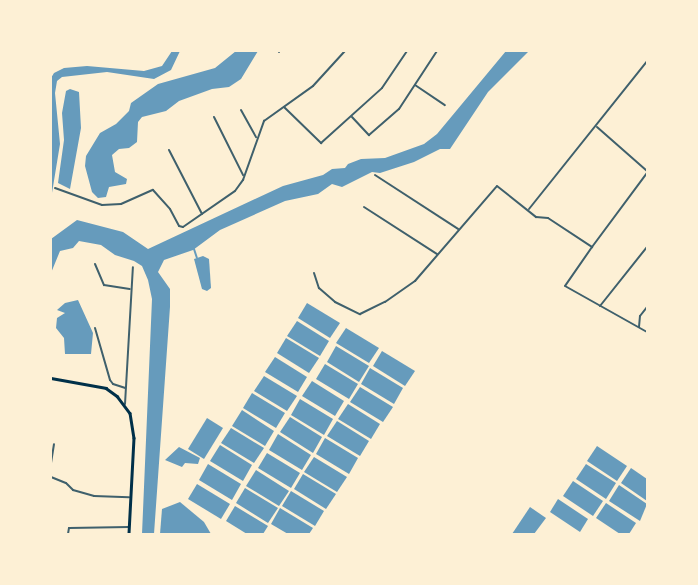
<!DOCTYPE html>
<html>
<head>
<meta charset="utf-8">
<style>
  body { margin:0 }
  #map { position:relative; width:698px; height:585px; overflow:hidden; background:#fdf0d5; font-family:Rubik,sans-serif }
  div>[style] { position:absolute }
  .water>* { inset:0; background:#669bbc }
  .stream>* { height:2px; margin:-1px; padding:0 1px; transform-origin:1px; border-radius:1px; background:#669bbc }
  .minor>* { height:2px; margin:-1px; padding:0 1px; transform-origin:1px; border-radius:1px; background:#3f606c }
  .tertiary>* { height:2px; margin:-1px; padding:0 1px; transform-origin:1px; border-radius:1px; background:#3f606c }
  .secondary>* { height:2.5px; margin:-1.25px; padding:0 1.25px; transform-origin:1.25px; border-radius:1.25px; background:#003049 }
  span { translate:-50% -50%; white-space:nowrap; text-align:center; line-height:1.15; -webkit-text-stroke:5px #fdf0d5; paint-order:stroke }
  .frame { position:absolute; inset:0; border:52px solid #fdf0d5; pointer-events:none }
</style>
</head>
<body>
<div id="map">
  <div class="water">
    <div style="clip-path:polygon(172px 51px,180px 51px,171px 70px,154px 79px,107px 72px,62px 77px,57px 81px,55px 93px,60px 144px,51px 199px,51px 78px,54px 73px,64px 68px,87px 66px,144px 71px,162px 66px)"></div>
    <div style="clip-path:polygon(236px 51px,258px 51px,241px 79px,229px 87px,212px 89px,179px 101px,166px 111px,142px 117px,138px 122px,137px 142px,129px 148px,119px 149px,112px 155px,115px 172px,127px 179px,126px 184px,109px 187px,106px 197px,98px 198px,92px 192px,85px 166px,86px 156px,100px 133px,116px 124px,129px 111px,131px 103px,158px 84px,215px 68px)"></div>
    <div style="clip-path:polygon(506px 51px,529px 51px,488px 92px,450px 149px,440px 149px,414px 162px,380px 173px,372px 172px,342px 187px,332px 184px,318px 194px,285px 201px,220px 230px,193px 250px,164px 260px,158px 272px,170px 289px,170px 307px,154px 534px,142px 534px,152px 299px,148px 280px,142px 266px,134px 261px,115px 255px,101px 245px,79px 241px,73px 248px,60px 251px,51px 273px,51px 239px,77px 220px,123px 232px,148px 249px,283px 186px,323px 175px,332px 169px,345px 168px,348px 164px,361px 159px,385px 158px,424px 144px,437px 134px)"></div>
    <div style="clip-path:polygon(70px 89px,79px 92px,81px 128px,70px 189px,58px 183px,64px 140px,62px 113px,66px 91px)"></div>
    <div style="clip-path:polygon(203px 256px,209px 259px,211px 288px,207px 291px,202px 289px,194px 259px)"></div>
    <div style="clip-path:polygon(78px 300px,93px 333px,91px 354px,65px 354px,64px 338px,56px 328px,57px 318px,65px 313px,57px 310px,65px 303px)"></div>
    <div style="clip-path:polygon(307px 303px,340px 323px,330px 338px,298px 318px)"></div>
    <div style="clip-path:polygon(297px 321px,329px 341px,320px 356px,287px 336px)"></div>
    <div style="clip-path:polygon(346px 328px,379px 348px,369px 363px,336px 343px)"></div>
    <div style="clip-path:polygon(286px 338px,319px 358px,309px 373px,277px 353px)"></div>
    <div style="clip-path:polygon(336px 346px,369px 366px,359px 382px,327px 362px)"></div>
    <div style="clip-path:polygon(382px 351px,415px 371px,405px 386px,373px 366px)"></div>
    <div style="clip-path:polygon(275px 357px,307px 377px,298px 392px,265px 372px)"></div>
    <div style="clip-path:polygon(325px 364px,358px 384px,349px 399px,316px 379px)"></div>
    <div style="clip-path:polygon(370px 368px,403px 388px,394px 404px,361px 384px)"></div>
    <div style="clip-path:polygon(264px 376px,297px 396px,287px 411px,254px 391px)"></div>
    <div style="clip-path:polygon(312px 381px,344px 401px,335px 416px,302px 396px)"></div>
    <div style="clip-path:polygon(360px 387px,393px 407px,383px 422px,350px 402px)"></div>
    <div style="clip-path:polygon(252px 393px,285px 413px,276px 428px,243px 408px)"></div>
    <div style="clip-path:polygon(300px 399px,333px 419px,324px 435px,291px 415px)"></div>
    <div style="clip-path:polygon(348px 404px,380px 424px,371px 439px,338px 419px)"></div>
    <div style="clip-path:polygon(242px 410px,274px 431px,265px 446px,232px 426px)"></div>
    <div style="clip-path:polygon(290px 417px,322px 437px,313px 453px,280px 432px)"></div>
    <div style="clip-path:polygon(207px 418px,223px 428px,204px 459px,188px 449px)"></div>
    <div style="clip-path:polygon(337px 421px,369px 441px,360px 456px,327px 436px)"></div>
    <div style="clip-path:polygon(231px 428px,264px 448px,254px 463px,221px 443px)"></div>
    <div style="clip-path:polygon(278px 434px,311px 455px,302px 470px,269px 450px)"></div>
    <div style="clip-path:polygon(325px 438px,358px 458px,349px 474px,316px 454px)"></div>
    <div style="clip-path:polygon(220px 445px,252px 465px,243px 481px,210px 461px)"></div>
    <div style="clip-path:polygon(597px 446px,627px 466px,617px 481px,587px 461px)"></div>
    <div style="clip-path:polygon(179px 447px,200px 458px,198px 464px,185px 463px,182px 467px,165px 460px)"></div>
    <div style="clip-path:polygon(267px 453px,300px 473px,291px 488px,258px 468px)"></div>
    <div style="clip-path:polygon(314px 457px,347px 477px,337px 492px,304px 472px)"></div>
    <div style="clip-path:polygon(208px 464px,241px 484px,232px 500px,199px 480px)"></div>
    <div style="clip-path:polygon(586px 464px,616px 483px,606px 499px,576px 479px)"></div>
    <div style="clip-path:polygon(631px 468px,647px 479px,647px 501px,621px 483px)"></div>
    <div style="clip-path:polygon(256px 470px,289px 491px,279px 506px,246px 486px)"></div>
    <div style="clip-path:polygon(303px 474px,336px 494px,326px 509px,294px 489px)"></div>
    <div style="clip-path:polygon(573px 481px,603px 501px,593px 516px,563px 496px)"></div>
    <div style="clip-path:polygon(197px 484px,230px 504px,221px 519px,188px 499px)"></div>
    <div style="clip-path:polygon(619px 485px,647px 504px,640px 521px,609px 501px)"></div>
    <div style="clip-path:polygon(245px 488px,278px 508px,268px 523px,236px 503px)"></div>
    <div style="clip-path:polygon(291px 491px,324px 511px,315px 526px,282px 506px)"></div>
    <div style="clip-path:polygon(558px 499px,588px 519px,580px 532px,550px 512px)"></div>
    <div style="clip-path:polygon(180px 502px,204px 522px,211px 534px,160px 534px,162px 509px)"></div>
    <div style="clip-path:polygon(606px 503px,636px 523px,629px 534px,620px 534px,596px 518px)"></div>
    <div style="clip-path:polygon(235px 506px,268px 526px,263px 534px,247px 534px,226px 521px)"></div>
    <div style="clip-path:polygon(530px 507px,546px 518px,534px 534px,512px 534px)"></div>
    <div style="clip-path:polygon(280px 508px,313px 528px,309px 534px,288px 534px,271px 524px)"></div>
  </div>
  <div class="stream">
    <div style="left:194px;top:249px;width:9px;rotate:72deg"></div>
  </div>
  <div class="minor">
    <div style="left:279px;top:52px;width:1px;rotate:-90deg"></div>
    <div style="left:415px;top:85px;width:36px;rotate:34deg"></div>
    <div style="left:284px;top:107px;width:52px;rotate:44.2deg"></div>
    <div style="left:321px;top:143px;width:82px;rotate:-42deg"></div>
    <div style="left:382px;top:88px;width:45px;rotate:-56deg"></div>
    <div style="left:241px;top:110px;width:31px;rotate:61deg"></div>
    <div style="left:214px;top:117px;width:65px;rotate:63.4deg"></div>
    <div style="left:352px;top:117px;width:25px;rotate:47deg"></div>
    <div style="left:369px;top:135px;width:40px;rotate:-41deg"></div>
    <div style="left:399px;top:109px;width:69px;rotate:-56.8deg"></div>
    <div style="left:597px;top:127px;width:67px;rotate:41.3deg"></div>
    <div style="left:169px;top:150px;width:72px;rotate:62.7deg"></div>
    <div style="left:375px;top:175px;width:99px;rotate:33deg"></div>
    <div style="left:364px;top:207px;width:87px;rotate:32.8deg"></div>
    <div style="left:529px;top:209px;width:189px;rotate:-51.4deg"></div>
    <div style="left:95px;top:264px;width:23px;rotate:67deg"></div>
    <div style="left:104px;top:285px;width:26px;rotate:9deg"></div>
    <div style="left:314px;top:273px;width:16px;rotate:72deg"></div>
    <div style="left:319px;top:288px;width:21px;rotate:41deg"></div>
    <div style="left:335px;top:302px;width:28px;rotate:26deg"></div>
    <div style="left:360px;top:314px;width:28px;rotate:-26deg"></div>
    <div style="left:385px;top:302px;width:37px;rotate:-35deg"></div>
    <div style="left:415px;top:281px;width:125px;rotate:-49.2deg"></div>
    <div style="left:497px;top:186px;width:50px;rotate:38.5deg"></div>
    <div style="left:536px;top:217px;width:12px;rotate:5deg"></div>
    <div style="left:548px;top:218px;width:53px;rotate:33.4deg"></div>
    <div style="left:592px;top:247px;width:47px;rotate:124.7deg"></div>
    <div style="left:565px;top:286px;width:94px;rotate:29.3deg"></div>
    <div style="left:600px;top:306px;width:75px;rotate:-51.5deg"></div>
    <div style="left:639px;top:327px;width:11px;rotate:-85deg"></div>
    <div style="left:640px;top:316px;width:11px;rotate:-52deg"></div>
    <div style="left:95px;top:328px;width:54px;rotate:73.9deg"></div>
    <div style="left:110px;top:380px;width:5px;rotate:53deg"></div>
    <div style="left:113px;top:384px;width:13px;rotate:18deg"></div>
    <div style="left:125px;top:404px;width:137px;rotate:-86.7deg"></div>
    <div style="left:51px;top:463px;width:19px;rotate:-81deg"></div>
    <div style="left:51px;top:477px;width:16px;rotate:22deg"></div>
    <div style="left:66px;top:483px;width:10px;rotate:45deg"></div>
    <div style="left:73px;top:490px;width:22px;rotate:16deg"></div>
    <div style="left:94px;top:496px;width:35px;rotate:2deg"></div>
    <div style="left:68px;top:534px;width:6px;rotate:-81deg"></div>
    <div style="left:69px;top:528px;width:60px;rotate:-1deg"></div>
  </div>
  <div class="tertiary">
    <div style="left:55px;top:188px;width:50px;rotate:19.9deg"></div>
    <div style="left:102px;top:205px;width:19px;rotate:-3deg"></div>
    <div style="left:121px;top:204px;width:35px;rotate:-24deg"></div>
    <div style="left:153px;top:190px;width:25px;rotate:48deg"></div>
    <div style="left:170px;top:209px;width:19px;rotate:62deg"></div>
    <div style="left:179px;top:226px;width:4px;rotate:14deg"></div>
    <div style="left:183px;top:227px;width:63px;rotate:-34.7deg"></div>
    <div style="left:235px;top:191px;width:14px;rotate:-54deg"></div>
    <div style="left:243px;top:180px;width:63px;rotate:-70.4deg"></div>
    <div style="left:264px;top:121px;width:60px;rotate:-35.5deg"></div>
    <div style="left:313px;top:86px;width:47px;rotate:-47.6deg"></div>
    <div style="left:592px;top:247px;width:92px;rotate:-53.4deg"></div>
  </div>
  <div class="secondary">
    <div style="left:51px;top:378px;width:56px;rotate:10.3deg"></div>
    <div style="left:106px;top:388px;width:14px;rotate:36deg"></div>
    <div style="left:117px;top:396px;width:21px;rotate:53deg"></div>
    <div style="left:130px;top:413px;width:25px;rotate:81deg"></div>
    <div style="left:134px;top:438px;width:96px;rotate:93deg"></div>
  </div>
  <div class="frame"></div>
</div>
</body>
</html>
